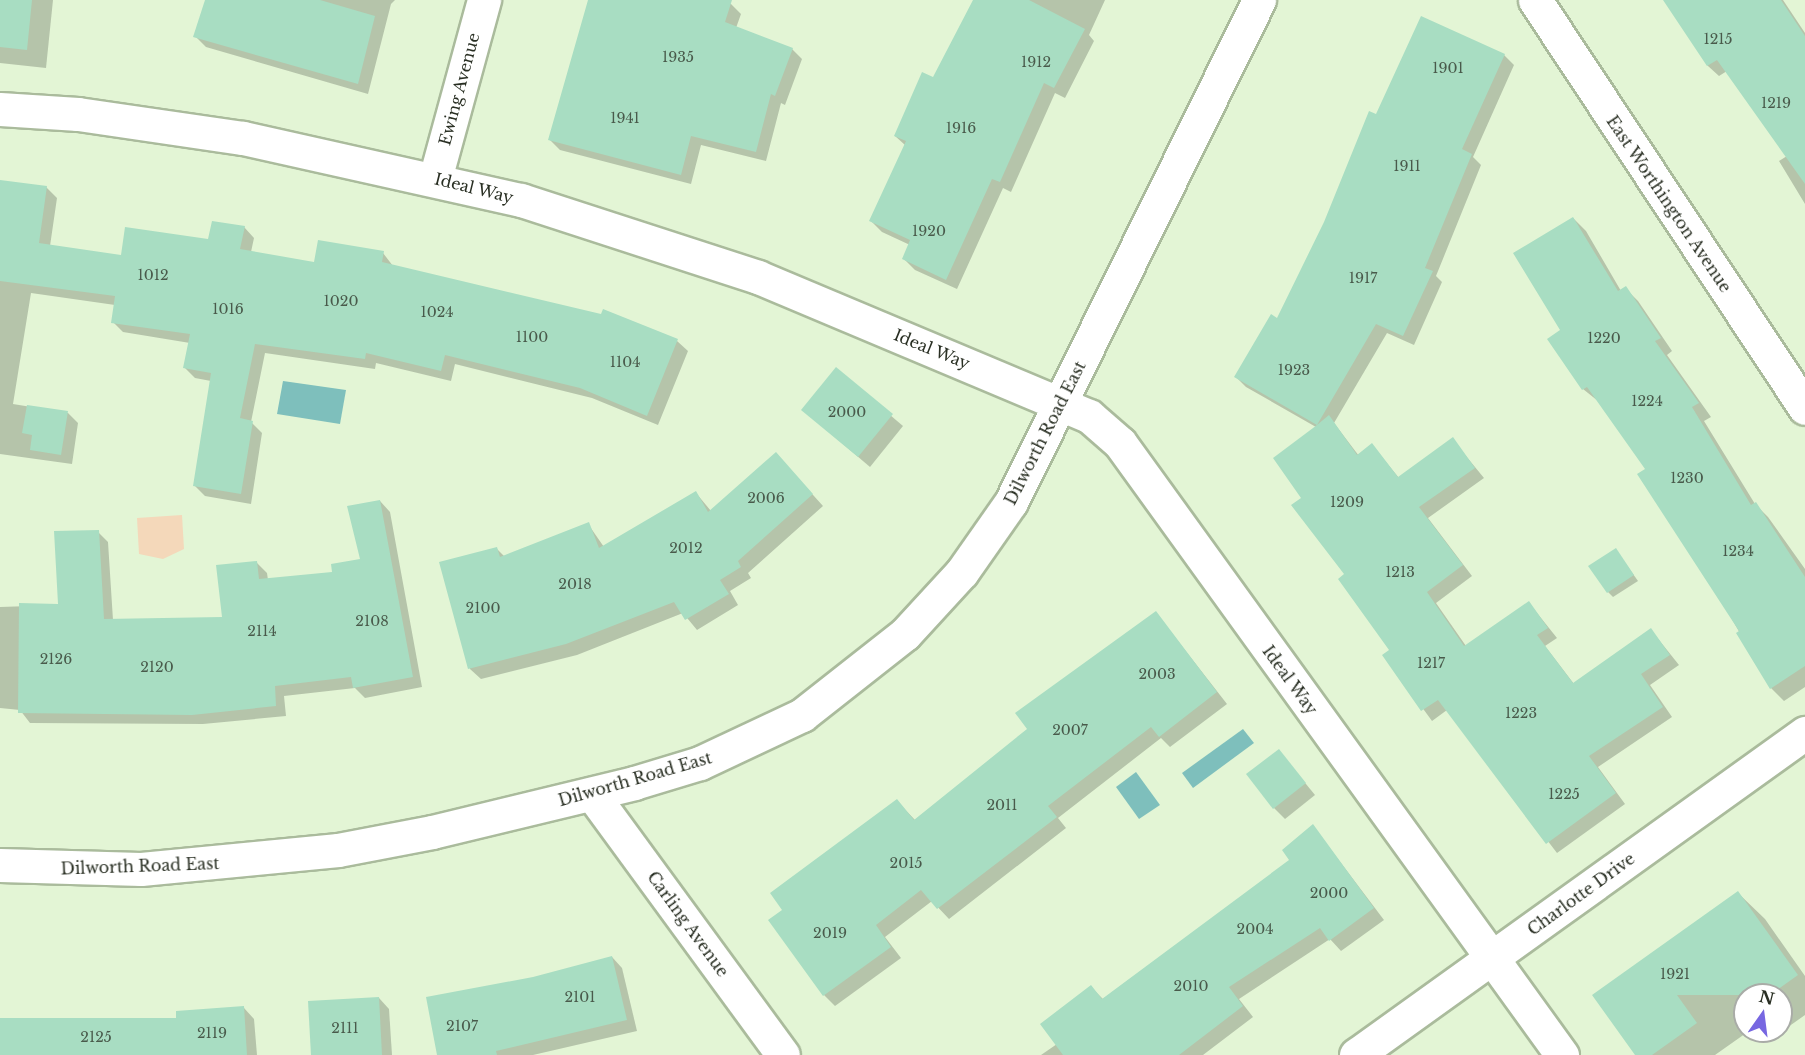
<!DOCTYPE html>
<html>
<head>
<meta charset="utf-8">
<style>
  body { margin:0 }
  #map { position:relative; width:1805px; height:1055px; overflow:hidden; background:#e3f5d5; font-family:"Libre Baskerville",serif }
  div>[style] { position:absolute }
  .green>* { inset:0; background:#f4d8ba }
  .water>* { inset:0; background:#7ebfbc }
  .shadow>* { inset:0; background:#0003 }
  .building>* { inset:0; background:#a8ddc2 }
  .roads { filter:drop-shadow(2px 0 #aabb9c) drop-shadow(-2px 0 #aabb9c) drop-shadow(0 2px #aabb9c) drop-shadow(0 -2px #aabb9c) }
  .minor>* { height:33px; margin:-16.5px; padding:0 16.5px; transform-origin:16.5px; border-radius:16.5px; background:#fff }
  span { translate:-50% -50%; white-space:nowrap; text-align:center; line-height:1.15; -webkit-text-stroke:6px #fff; paint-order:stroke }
  .number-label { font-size:14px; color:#495a4b }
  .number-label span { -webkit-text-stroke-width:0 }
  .street-label { font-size:16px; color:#292f23 }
  .north { position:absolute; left:1733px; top:983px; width:60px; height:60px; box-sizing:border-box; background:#fff; border:2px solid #a9aca7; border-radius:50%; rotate:14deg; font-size:16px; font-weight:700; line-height:24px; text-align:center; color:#292f23 }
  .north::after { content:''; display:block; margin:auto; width:21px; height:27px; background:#7767e1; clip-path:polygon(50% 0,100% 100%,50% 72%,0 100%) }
</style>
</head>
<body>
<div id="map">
  <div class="green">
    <div style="clip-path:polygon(182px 515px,184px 549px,163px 559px,139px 554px,137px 518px)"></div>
  </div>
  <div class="water">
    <div style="clip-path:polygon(283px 381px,346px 390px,340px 424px,277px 414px)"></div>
    <div style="clip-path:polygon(1243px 729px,1254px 743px,1193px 788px,1182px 773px)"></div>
    <div style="clip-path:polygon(1136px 772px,1160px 805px,1139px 819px,1116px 787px)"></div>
  </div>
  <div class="shadow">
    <div style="clip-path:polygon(0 0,53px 0,46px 68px,0 63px)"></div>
    <div style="clip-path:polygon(207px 0,395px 0,391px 4px,368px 94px,206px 47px,195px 36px)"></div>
    <div style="clip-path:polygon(590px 0,718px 0,731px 4px,741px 14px,736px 28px,792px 49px,802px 59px,785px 105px,781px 103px,766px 161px,701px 145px,691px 184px,560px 150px,550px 140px)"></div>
    <div style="clip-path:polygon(975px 0,1105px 0,1089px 35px,1094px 41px,1065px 98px,1055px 93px,1011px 192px,1003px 188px,957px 289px,915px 270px,904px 259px,910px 245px,882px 232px,871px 221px,905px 145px,895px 136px,934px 79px)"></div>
    <div style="clip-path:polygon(1677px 0,1783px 0,1805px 33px,1805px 204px,1779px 161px,1787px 156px,1727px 71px,1719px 76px,1708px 66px,1670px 8px)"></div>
    <div style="clip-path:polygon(1504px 55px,1514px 65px,1473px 157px,1481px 165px,1436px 276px,1442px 282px,1414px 345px,1387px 333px,1334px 423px,1359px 456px,1372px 445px,1399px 478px,1452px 439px,1484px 478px,1428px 518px,1472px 576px,1436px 603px,1466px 646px,1529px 603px,1557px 638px,1545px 646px,1574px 684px,1651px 630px,1679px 665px,1650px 685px,1672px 717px,1598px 767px,1625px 804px,1557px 853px,1447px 710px,1432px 721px,1384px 655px,1391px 650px,1303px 498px,1316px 427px,1246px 387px,1236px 377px,1278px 320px,1377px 116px)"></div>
    <div style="clip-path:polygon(0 181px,46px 187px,57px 198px,50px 246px,122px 256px,210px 241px,244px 227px,254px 238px,251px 252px,315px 264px,383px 253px,393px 266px,677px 341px,688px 351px,658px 425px,592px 398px,455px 364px,451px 381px,376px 363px,375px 369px,265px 353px,251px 422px,262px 433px,251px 504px,205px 496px,195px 486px,211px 381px,195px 378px,185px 368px,190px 343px,123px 332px,113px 322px,115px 305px,31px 293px,13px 404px,68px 413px,78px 423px,72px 464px,0 454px)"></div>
    <div style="clip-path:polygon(1573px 218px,1586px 231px,1621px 291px,1625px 288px,1638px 301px,1672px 351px,1667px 355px,1711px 417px,1704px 421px,1755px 504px,1768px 517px,1805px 569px,1805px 687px,1784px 701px,1771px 688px,1647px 469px,1598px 401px,1583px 389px,1562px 330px)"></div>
    <div style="clip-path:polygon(836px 369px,903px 426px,870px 467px,803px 410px)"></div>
    <div style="clip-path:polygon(786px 465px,823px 506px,748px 573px,751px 578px,730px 591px,738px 605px,697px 630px,683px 613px,577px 655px,481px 679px,470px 669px,441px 563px,496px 548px,505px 557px,588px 524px,604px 547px,696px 493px,711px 511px)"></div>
    <div style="clip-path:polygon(380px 501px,390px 512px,422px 687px,365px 698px,355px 688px,284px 696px,286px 716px,203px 724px,30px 723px,20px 710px,0 708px,0 607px,60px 605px,98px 532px,108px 542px,113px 620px,223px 619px,257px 563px,267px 573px,268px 580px,334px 573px,362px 560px)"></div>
    <div style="clip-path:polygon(1616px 550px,1638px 581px,1613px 597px,1608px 592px)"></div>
    <div style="clip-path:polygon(1156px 613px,1227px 704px,1170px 747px,1161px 738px,1058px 818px,1066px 828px,949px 919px,932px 901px,885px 937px,901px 958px,835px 1006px,824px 995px,784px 910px,897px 801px,915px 820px,1029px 729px)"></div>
    <div style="clip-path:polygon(1279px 751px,1315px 795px,1285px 819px,1274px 808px)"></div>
    <div style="clip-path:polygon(1313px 826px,1384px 920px,1341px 951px,1330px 939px,1239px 999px,1253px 1017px,1203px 1055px,1041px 1055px,1057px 1044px,1091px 987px,1103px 999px,1291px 860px)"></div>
    <div style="clip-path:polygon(1738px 893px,1765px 919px,1805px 976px,1805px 1015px,1781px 1032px,1781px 995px,1745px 995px,1745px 1031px,1749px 1031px,1715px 1055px,1637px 1055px)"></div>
    <div style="clip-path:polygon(612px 957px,622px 968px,637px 1031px,533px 1055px,439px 1055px,533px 978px)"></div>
    <div style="clip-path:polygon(379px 998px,389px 1009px,392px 1055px,312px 1055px)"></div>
    <div style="clip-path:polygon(244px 1008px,254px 1019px,257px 1055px,0 1055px,0 1019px,178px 1020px)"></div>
  </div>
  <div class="building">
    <div style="clip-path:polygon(0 0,32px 0,27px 50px,0 47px)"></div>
    <div style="clip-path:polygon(205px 0,320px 0,375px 16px,358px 84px,193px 37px)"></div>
    <div style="clip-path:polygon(588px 0,732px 0,725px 22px,793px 48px,775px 96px,771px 94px,756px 152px,691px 136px,681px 175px,548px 140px)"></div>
    <div style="clip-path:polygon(973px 0,1029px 0,1085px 29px,1054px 88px,1044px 83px,1000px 182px,992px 179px,946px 280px,902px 259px,910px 240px,869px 221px,906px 141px,894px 136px,922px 72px,933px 77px)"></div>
    <div style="clip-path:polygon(1663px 0,1781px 0,1805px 36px,1805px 184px,1717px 60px,1707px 66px)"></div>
    <div style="clip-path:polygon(1421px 16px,1505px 54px,1462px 149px,1472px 154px,1425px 268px,1433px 271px,1403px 336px,1376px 324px,1317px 425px,1329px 415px,1357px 455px,1372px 443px,1398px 477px,1453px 437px,1475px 468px,1419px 507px,1463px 565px,1427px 592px,1464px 646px,1529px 601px,1548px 628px,1537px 635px,1573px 683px,1651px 628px,1670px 655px,1641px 674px,1663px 707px,1589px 756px,1616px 793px,1546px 844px,1438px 700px,1421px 711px,1382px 655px,1389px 650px,1338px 579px,1344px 574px,1291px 505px,1301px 498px,1273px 458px,1317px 425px,1234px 377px,1271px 314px,1277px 318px,1324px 222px,1369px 111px,1376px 114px)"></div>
    <div style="clip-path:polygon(0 180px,47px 186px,39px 243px,121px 255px,125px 227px,208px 239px,212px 221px,245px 226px,240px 249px,314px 262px,318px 240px,384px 251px,382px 262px,601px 314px,603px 309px,678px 339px,647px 416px,580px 388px,445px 355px,441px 371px,366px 353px,365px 359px,255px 344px,240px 418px,253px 421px,241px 494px,193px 486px,211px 373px,183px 368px,190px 334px,111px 323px,115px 296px,0 281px)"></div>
    <div style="clip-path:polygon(1573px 217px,1618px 291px,1626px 286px,1661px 338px,1655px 341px,1699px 403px,1692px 407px,1751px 505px,1756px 502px,1805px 577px,1805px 666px,1770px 689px,1736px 633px,1739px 631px,1637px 474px,1645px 469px,1587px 387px,1582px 390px,1547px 339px,1560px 330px,1513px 253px)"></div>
    <div style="clip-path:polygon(836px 367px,893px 414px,858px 457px,801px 410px)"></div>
    <div style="clip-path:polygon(27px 405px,68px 411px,61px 455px,30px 450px,32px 435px,22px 433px)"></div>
    <div style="clip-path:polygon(776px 452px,813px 494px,738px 561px,741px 567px,720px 580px,729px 594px,685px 620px,674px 602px,566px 644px,468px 669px,439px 562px,497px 547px,500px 557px,589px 522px,599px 548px,696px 491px,708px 512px)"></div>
    <div style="clip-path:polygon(380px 500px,413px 677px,353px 688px,351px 677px,275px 686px,276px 706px,192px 715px,18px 713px,19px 603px,58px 604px,54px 531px,99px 530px,104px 619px,222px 617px,216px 565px,257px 561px,259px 579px,332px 572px,331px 564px,360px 559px,347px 506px)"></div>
    <div style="clip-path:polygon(1616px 548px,1634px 575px,1607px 593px,1588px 566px)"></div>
    <div style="clip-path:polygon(1156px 611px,1217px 692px,1159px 737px,1151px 727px,1048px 806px,1057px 817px,937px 909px,921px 890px,876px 925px,891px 947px,823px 996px,768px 920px,782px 910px,770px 893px,897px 799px,914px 820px,1027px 729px,1015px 713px)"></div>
    <div style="clip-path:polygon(1279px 749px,1306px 783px,1273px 809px,1246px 774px)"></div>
    <div style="clip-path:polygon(1313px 824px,1374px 908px,1329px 941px,1320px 928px,1229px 987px,1243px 1006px,1179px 1055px,1063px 1055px,1040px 1024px,1091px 985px,1102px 999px,1289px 860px,1282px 850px)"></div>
    <div style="clip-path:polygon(1738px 891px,1798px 975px,1770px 995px,1677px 995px,1697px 1023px,1652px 1055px,1635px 1055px,1592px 995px)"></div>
    <div style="clip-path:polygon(612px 956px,627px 1020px,496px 1051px,497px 1055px,437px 1055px,426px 997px,533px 977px)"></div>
    <div style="clip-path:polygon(379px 997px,382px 1055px,311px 1055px,308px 1001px)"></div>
    <div style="clip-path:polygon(244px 1006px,247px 1055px,0 1055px,0 1018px,176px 1018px,176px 1011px)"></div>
  </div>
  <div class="roads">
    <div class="minor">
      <div style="left:1535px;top:0;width:489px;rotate:56.5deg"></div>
      <div style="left:0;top:109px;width:78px;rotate:3.7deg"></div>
      <div style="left:78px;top:114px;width:167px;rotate:8.3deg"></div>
      <div style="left:243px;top:138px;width:285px;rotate:12.6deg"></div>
      <div style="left:521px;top:200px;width:249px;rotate:18deg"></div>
      <div style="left:758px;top:277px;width:359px;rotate:22.8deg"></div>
      <div style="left:1089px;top:416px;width:41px;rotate:41.1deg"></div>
      <div style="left:1120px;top:443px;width:755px;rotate:54.16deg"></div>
      <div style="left:435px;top:179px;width:186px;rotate:-74.7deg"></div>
      <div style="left:592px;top:794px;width:323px;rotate:53.8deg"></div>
      <div style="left:0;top:865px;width:141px;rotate:1.6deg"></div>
      <div style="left:141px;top:869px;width:198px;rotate:-5.5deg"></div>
      <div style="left:338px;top:850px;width:96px;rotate:-10.8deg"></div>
      <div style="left:432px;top:832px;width:208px;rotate:-13.6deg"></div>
      <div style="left:634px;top:783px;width:69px;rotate:-16.9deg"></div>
      <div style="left:700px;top:763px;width:113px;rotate:-25.2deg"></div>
      <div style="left:802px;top:715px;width:131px;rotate:-38.2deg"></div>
      <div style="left:905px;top:634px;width:84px;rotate:-47.4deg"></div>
      <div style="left:962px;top:572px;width:85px;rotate:-55deg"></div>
      <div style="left:1011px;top:502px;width:560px;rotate:-63.71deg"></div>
      <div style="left:1356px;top:1055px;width:553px;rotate:-35.65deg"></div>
    </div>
  </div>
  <div class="number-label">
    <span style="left:1718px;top:39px">1215</span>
    <span style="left:678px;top:57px">1935</span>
    <span style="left:1036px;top:62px">1912</span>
    <span style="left:1448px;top:68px">1901</span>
    <span style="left:1776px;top:103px">1219</span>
    <span style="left:625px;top:118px">1941</span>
    <span style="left:961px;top:128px">1916</span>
    <span style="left:1407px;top:166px">1911</span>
    <span style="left:929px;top:231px">1920</span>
    <span style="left:153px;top:275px">1012</span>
    <span style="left:1363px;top:278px">1917</span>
    <span style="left:341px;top:301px">1020</span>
    <span style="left:228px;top:309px">1016</span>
    <span style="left:437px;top:312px">1024</span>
    <span style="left:532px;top:337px">1100</span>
    <span style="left:1604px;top:338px">1220</span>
    <span style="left:625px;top:362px">1104</span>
    <span style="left:1294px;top:370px">1923</span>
    <span style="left:1647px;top:401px">1224</span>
    <span style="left:847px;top:412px">2000</span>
    <span style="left:1687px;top:478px">1230</span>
    <span style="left:766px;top:498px">2006</span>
    <span style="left:1347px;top:502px">1209</span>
    <span style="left:686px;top:548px">2012</span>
    <span style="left:1738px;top:551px">1234</span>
    <span style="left:1400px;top:572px">1213</span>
    <span style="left:575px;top:584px">2018</span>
    <span style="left:483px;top:608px">2100</span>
    <span style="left:372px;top:621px">2108</span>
    <span style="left:262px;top:631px">2114</span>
    <span style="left:56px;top:659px">2126</span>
    <span style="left:1431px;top:663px">1217</span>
    <span style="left:157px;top:667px">2120</span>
    <span style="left:1157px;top:674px">2003</span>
    <span style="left:1521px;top:713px">1223</span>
    <span style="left:1070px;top:730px">2007</span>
    <span style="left:1564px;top:794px">1225</span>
    <span style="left:1002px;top:805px">2011</span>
    <span style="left:906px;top:863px">2015</span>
    <span style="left:1329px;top:893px">2000</span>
    <span style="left:1255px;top:929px">2004</span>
    <span style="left:830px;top:933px">2019</span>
    <span style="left:1675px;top:974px">1921</span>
    <span style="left:1191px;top:986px">2010</span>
    <span style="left:580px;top:997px">2101</span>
    <span style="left:462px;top:1026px">2107</span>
    <span style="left:345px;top:1028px">2111</span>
    <span style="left:212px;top:1033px">2119</span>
    <span style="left:96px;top:1037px">2125</span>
  </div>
  <div class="street-label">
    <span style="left:459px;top:89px;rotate:-75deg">Ewing Avenue</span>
    <span style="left:474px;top:188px;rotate:14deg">Ideal Way</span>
    <span style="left:1669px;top:204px;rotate:56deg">East Worthington Avenue</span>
    <span style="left:932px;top:349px;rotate:22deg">Ideal Way</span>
    <span style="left:1045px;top:433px;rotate:-63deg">Dilworth Road East</span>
    <span style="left:1290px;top:680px;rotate:54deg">Ideal Way</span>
    <span style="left:635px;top:779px;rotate:-16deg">Dilworth Road East</span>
    <span style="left:140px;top:866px;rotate:-2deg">Dilworth Road East</span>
    <span style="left:1581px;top:894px;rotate:-36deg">Charlotte Drive</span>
    <span style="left:688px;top:924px;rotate:54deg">Carling Avenue</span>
  </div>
  <div class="north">N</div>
</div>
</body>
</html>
